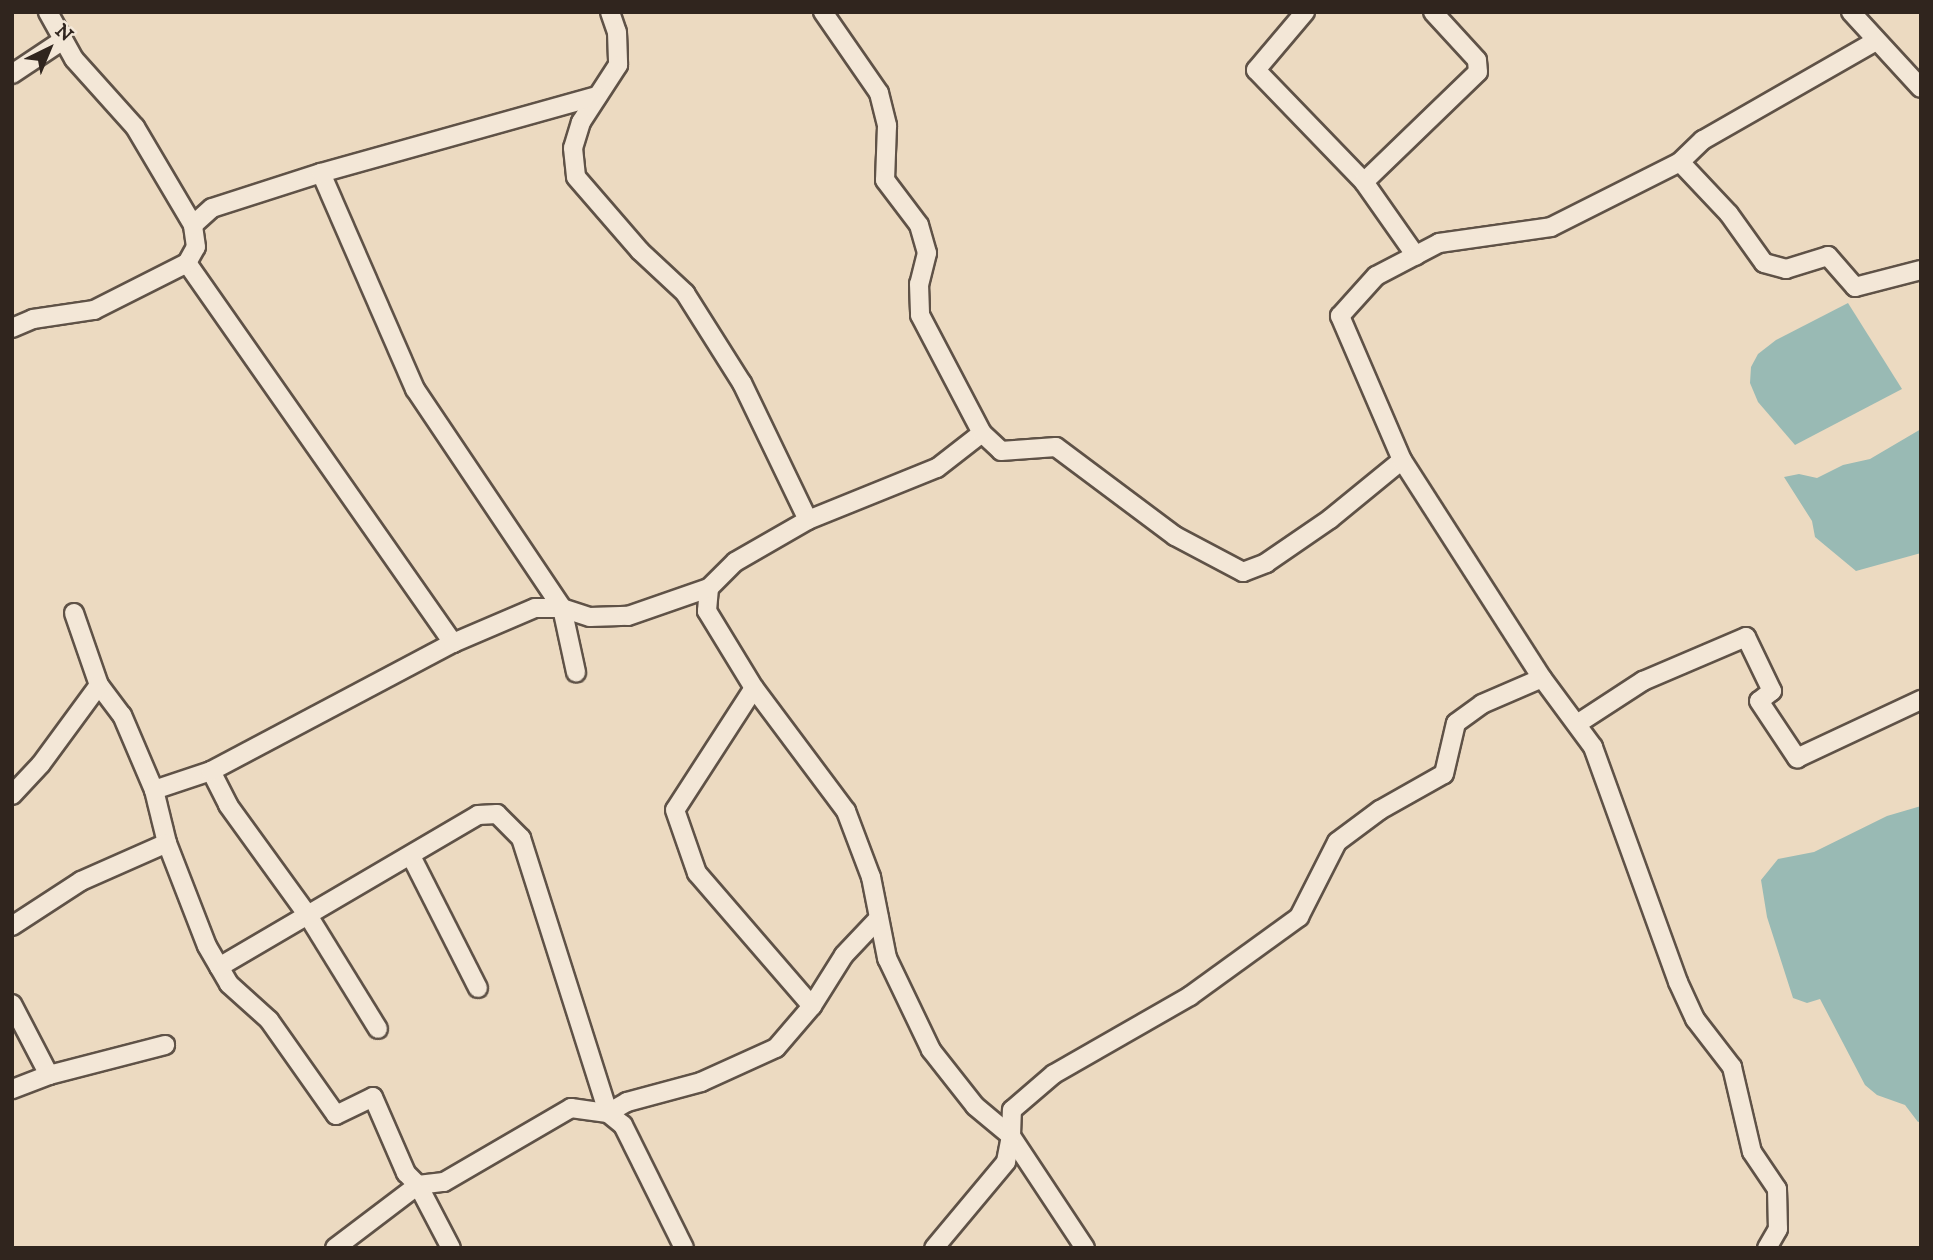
<!DOCTYPE html>
<html>
<head>
<meta charset="utf-8">
<style>
  body { margin:0 }
  #map { position:relative; width:1933px; height:1260px; overflow:hidden; background:#ecdac1; font-family:"IM FELL DW Pica",serif }
  div>[style] { position:absolute }
  .water>* { inset:0; background:#99bab4 }
  .roads { filter:drop-shadow(2px 0 #5f5247) drop-shadow(-2px 0 #5f5247) drop-shadow(0 2px #5f5247) drop-shadow(0 -2px #5f5247) }
  .minor>* { height:18px; margin:-9px; padding:0 9px; transform-origin:9px; border-radius:9px; background:#f3e7d7 }
  span { translate:-50% -50%; white-space:nowrap; text-align:center; line-height:1.15; -webkit-text-stroke:5px #f3e7d7; paint-order:stroke }
  .frame { position:absolute; inset:0; border:14px solid #30251e; pointer-events:none }
  .north { position:absolute; left:14px; top:14px; width:70px; height:70px; -webkit-text-stroke:5px #f3e7d7; paint-order:stroke; rotate:43deg; font-size:19px; font-weight:700; line-height:28px; text-align:center; color:#30251e }
  .north::after { content:''; display:block; margin:auto; width:24px; height:32px; background:#30251e; clip-path:polygon(50% 0,100% 100%,50% 72%,0 100%) }
</style>
</head>
<body>
<div id="map">
  <div class="water">
    <div style="clip-path:polygon(1848px 303px,1902px 389px,1795px 445px,1758px 402px,1750px 383px,1751px 367px,1758px 354px,1776px 340px)"></div>
    <div style="clip-path:polygon(1921px 429px,1921px 553px,1856px 571px,1815px 537px,1812px 521px,1784px 477px,1799px 474px,1817px 478px,1843px 465px,1870px 459px)"></div>
    <div style="clip-path:polygon(1921px 806px,1921px 1121px,1918px 1122px,1905px 1105px,1877px 1095px,1865px 1085px,1820px 999px,1807px 1003px,1793px 998px,1767px 917px,1761px 880px,1778px 859px,1814px 852px,1887px 816px)"></div>
  </div>
  <div class="roads">
    <div class="minor">
      <div style="left:610px;top:12px;width:21px;rotate:71deg"></div>
      <div style="left:617px;top:32px;width:33px;rotate:88deg"></div>
      <div style="left:618px;top:65px;width:68px;rotate:123deg"></div>
      <div style="left:581px;top:122px;width:27px;rotate:107deg"></div>
      <div style="left:573px;top:148px;width:29px;rotate:84deg"></div>
      <div style="left:576px;top:177px;width:98px;rotate:49.1deg"></div>
      <div style="left:640px;top:251px;width:62px;rotate:43deg"></div>
      <div style="left:685px;top:293px;width:107px;rotate:57.7deg"></div>
      <div style="left:742px;top:383px;width:152px;rotate:64.3deg"></div>
      <div style="left:808px;top:520px;width:139px;rotate:-22deg"></div>
      <div style="left:937px;top:468px;width:57px;rotate:-37.9deg"></div>
      <div style="left:823px;top:12px;width:98px;rotate:55.3deg"></div>
      <div style="left:879px;top:93px;width:34px;rotate:76deg"></div>
      <div style="left:887px;top:126px;width:54px;rotate:92.1deg"></div>
      <div style="left:885px;top:180px;width:56px;rotate:52.9deg"></div>
      <div style="left:919px;top:225px;width:29px;rotate:74deg"></div>
      <div style="left:927px;top:253px;width:32px;rotate:104deg"></div>
      <div style="left:919px;top:284px;width:31px;rotate:88deg"></div>
      <div style="left:920px;top:315px;width:133px;rotate:62.3deg"></div>
      <div style="left:982px;top:433px;width:26px;rotate:43deg"></div>
      <div style="left:1001px;top:451px;width:55px;rotate:-4.2deg"></div>
      <div style="left:1056px;top:447px;width:149px;rotate:36.8deg"></div>
      <div style="left:1175px;top:536px;width:77px;rotate:27.9deg"></div>
      <div style="left:1243px;top:572px;width:25px;rotate:-21deg"></div>
      <div style="left:1266px;top:563px;width:78px;rotate:-34.5deg"></div>
      <div style="left:1330px;top:519px;width:93px;rotate:-39.3deg"></div>
      <div style="left:1402px;top:460px;width:157px;rotate:-113.3deg"></div>
      <div style="left:1340px;top:316px;width:54px;rotate:-48deg"></div>
      <div style="left:1376px;top:276px;width:71px;rotate:-27.6deg"></div>
      <div style="left:1439px;top:243px;width:113px;rotate:-8.1deg"></div>
      <div style="left:1551px;top:227px;width:144px;rotate:-26.7deg"></div>
      <div style="left:1680px;top:162px;width:71px;rotate:46.7deg"></div>
      <div style="left:1729px;top:214px;width:60px;rotate:54.5deg"></div>
      <div style="left:1764px;top:263px;width:23px;rotate:15deg"></div>
      <div style="left:1786px;top:269px;width:44px;rotate:-17.2deg"></div>
      <div style="left:1828px;top:256px;width:41px;rotate:48.9deg"></div>
      <div style="left:1855px;top:287px;width:68px;rotate:-14.4deg"></div>
      <div style="left:1305px;top:12px;width:76px;rotate:130.2deg"></div>
      <div style="left:1256px;top:70px;width:156px;rotate:46deg"></div>
      <div style="left:1364px;top:182px;width:90px;rotate:54.9deg"></div>
      <div style="left:1851px;top:12px;width:103px;rotate:47.4deg"></div>
      <div style="left:12px;top:74px;width:61px;rotate:-33.7deg"></div>
      <div style="left:1680px;top:162px;width:32px;rotate:-44deg"></div>
      <div style="left:1703px;top:140px;width:197px;rotate:-29.8deg"></div>
      <div style="left:321px;top:173px;width:236px;rotate:66.5deg"></div>
      <div style="left:415px;top:389px;width:264px;rotate:56.1deg"></div>
      <div style="left:562px;top:608px;width:66px;rotate:77.7deg"></div>
      <div style="left:1364px;top:182px;width:158px;rotate:-44deg"></div>
      <div style="left:1478px;top:72px;width:12px;rotate:-95deg"></div>
      <div style="left:1477px;top:60px;width:65px;rotate:-132.5deg"></div>
      <div style="left:193px;top:225px;width:25px;rotate:-42deg"></div>
      <div style="left:212px;top:208px;width:114px;rotate:-17.8deg"></div>
      <div style="left:321px;top:173px;width:287px;rotate:-15.6deg"></div>
      <div style="left:187px;top:263px;width:464px;rotate:55deg"></div>
      <div style="left:12px;top:328px;width:23px;rotate:-23deg"></div>
      <div style="left:33px;top:319px;width:62px;rotate:-8.4deg"></div>
      <div style="left:94px;top:310px;width:104px;rotate:-26.8deg"></div>
      <div style="left:187px;top:263px;width:18px;rotate:-61deg"></div>
      <div style="left:196px;top:247px;width:22px;rotate:-98deg"></div>
      <div style="left:193px;top:225px;width:114px;rotate:-120.6deg"></div>
      <div style="left:135px;top:127px;width:91px;rotate:-131.9deg"></div>
      <div style="left:74px;top:59px;width:54px;rotate:-119deg"></div>
      <div style="left:1402px;top:460px;width:259px;rotate:57.3deg"></div>
      <div style="left:808px;top:520px;width:84px;rotate:150.1deg"></div>
      <div style="left:735px;top:562px;width:37px;rotate:135deg"></div>
      <div style="left:709px;top:588px;width:23px;rotate:95deg"></div>
      <div style="left:707px;top:611px;width:90px;rotate:58.6deg"></div>
      <div style="left:754px;top:688px;width:154px;rotate:53.2deg"></div>
      <div style="left:846px;top:811px;width:71px;rotate:69.3deg"></div>
      <div style="left:871px;top:877px;width:83px;rotate:78.8deg"></div>
      <div style="left:887px;top:958px;width:102px;rotate:64.4deg"></div>
      <div style="left:931px;top:1050px;width:71px;rotate:51.8deg"></div>
      <div style="left:975px;top:1106px;width:47px;rotate:39.8deg"></div>
      <div style="left:1011px;top:1136px;width:26px;rotate:101deg"></div>
      <div style="left:1006px;top:1162px;width:112px;rotate:129.9deg"></div>
      <div style="left:74px;top:613px;width:76px;rotate:70.9deg"></div>
      <div style="left:99px;top:685px;width:38px;rotate:53deg"></div>
      <div style="left:122px;top:715px;width:82px;rotate:66.9deg"></div>
      <div style="left:154px;top:790px;width:55px;rotate:76.2deg"></div>
      <div style="left:754px;top:688px;width:145px;rotate:122.9deg"></div>
      <div style="left:675px;top:810px;width:67px;rotate:70.8deg"></div>
      <div style="left:697px;top:873px;width:176px;rotate:49.2deg"></div>
      <div style="left:812px;top:1006px;width:60px;rotate:-57.9deg"></div>
      <div style="left:844px;top:955px;width:51px;rotate:-46.6deg"></div>
      <div style="left:1577px;top:724px;width:79px;rotate:-33.1deg"></div>
      <div style="left:1643px;top:681px;width:112px;rotate:-23.1deg"></div>
      <div style="left:1746px;top:637px;width:60px;rotate:64.3deg"></div>
      <div style="left:1772px;top:691px;width:16px;rotate:142deg"></div>
      <div style="left:1759px;top:701px;width:69px;rotate:56.3deg"></div>
      <div style="left:1797px;top:758px;width:137px;rotate:-25.1deg"></div>
      <div style="left:211px;top:771px;width:38px;rotate:63deg"></div>
      <div style="left:228px;top:805px;width:135px;rotate:54.1deg"></div>
      <div style="left:307px;top:914px;width:135px;rotate:58.3deg"></div>
      <div style="left:154px;top:790px;width:60px;rotate:-18.4deg"></div>
      <div style="left:211px;top:771px;width:274px;rotate:-27.9deg"></div>
      <div style="left:453px;top:643px;width:89px;rotate:-23.1deg"></div>
      <div style="left:535px;top:608px;width:27px"></div>
      <div style="left:562px;top:608px;width:29px;rotate:18deg"></div>
      <div style="left:590px;top:617px;width:38px;rotate:-2deg"></div>
      <div style="left:628px;top:616px;width:86px;rotate:-19.1deg"></div>
      <div style="left:12px;top:795px;width:42px;rotate:-46.9deg"></div>
      <div style="left:41px;top:764px;width:98px;rotate:-53.7deg"></div>
      <div style="left:411px;top:856px;width:148px;rotate:63.1deg"></div>
      <div style="left:12px;top:926px;width:82px;rotate:-33.1deg"></div>
      <div style="left:81px;top:881px;width:94px;rotate:-23.8deg"></div>
      <div style="left:167px;top:843px;width:110px;rotate:68.8deg"></div>
      <div style="left:207px;top:946px;width:44px;rotate:59.9deg"></div>
      <div style="left:229px;top:984px;width:54px;rotate:42deg"></div>
      <div style="left:269px;top:1020px;width:116px;rotate:54.8deg"></div>
      <div style="left:336px;top:1115px;width:41px;rotate:-25.9deg"></div>
      <div style="left:373px;top:1097px;width:83px;rotate:66.5deg"></div>
      <div style="left:406px;top:1173px;width:17px;rotate:45deg"></div>
      <div style="left:418px;top:1185px;width:26px;rotate:-7deg"></div>
      <div style="left:444px;top:1182px;width:147px;rotate:-30.2deg"></div>
      <div style="left:571px;top:1108px;width:37px;rotate:8deg"></div>
      <div style="left:608px;top:1113px;width:19px;rotate:39deg"></div>
      <div style="left:623px;top:1125px;width:137px;rotate:63.6deg"></div>
      <div style="left:219px;top:967px;width:300px;rotate:-30.4deg"></div>
      <div style="left:478px;top:815px;width:19px;rotate:-3deg"></div>
      <div style="left:497px;top:814px;width:34px;rotate:45deg"></div>
      <div style="left:521px;top:838px;width:288px;rotate:72.4deg"></div>
      <div style="left:608px;top:1113px;width:22px;rotate:-30deg"></div>
      <div style="left:627px;top:1102px;width:77px;rotate:-15.1deg"></div>
      <div style="left:701px;top:1082px;width:82px;rotate:-24.4deg"></div>
      <div style="left:776px;top:1048px;width:55px;rotate:-49.4deg"></div>
      <div style="left:12px;top:1004px;width:80px;rotate:62.5deg"></div>
      <div style="left:49px;top:1075px;width:40px;rotate:159deg"></div>
      <div style="left:49px;top:1075px;width:120px;rotate:-14.5deg"></div>
      <div style="left:335px;top:1248px;width:104px;rotate:-37.2deg"></div>
      <div style="left:418px;top:1185px;width:71px;rotate:62.4deg"></div>
      <div style="left:1085px;top:1248px;width:134px;rotate:-123.5deg"></div>
      <div style="left:1011px;top:1136px;width:26px;rotate:-88deg"></div>
      <div style="left:1012px;top:1110px;width:55px;rotate:-40.6deg"></div>
      <div style="left:1054px;top:1074px;width:157px;rotate:-29.8deg"></div>
      <div style="left:1190px;top:996px;width:135px;rotate:-35.9deg"></div>
      <div style="left:1299px;top:917px;width:84px;rotate:-63.1deg"></div>
      <div style="left:1337px;top:842px;width:54px;rotate:-36.7deg"></div>
      <div style="left:1380px;top:810px;width:73px;rotate:-29.4deg"></div>
      <div style="left:1444px;top:774px;width:52px;rotate:-76.8deg"></div>
      <div style="left:1456px;top:723px;width:32px;rotate:-36deg"></div>
      <div style="left:1482px;top:704px;width:65px;rotate:-23.4deg"></div>
      <div style="left:1542px;top:678px;width:86px;rotate:53.5deg"></div>
      <div style="left:1593px;top:747px;width:250px;rotate:70.1deg"></div>
      <div style="left:1678px;top:982px;width:41px;rotate:65.3deg"></div>
      <div style="left:1695px;top:1019px;width:61px;rotate:52.4deg"></div>
      <div style="left:1732px;top:1067px;width:87px;rotate:76.8deg"></div>
      <div style="left:1752px;top:1152px;width:45px;rotate:56deg"></div>
      <div style="left:1777px;top:1189px;width:40px;rotate:88.6deg"></div>
      <div style="left:1778px;top:1229px;width:22px;rotate:120deg"></div>
    </div>
  </div>
  <div class="frame"></div>
  <div class="north">N</div>
</div>
</body>
</html>
